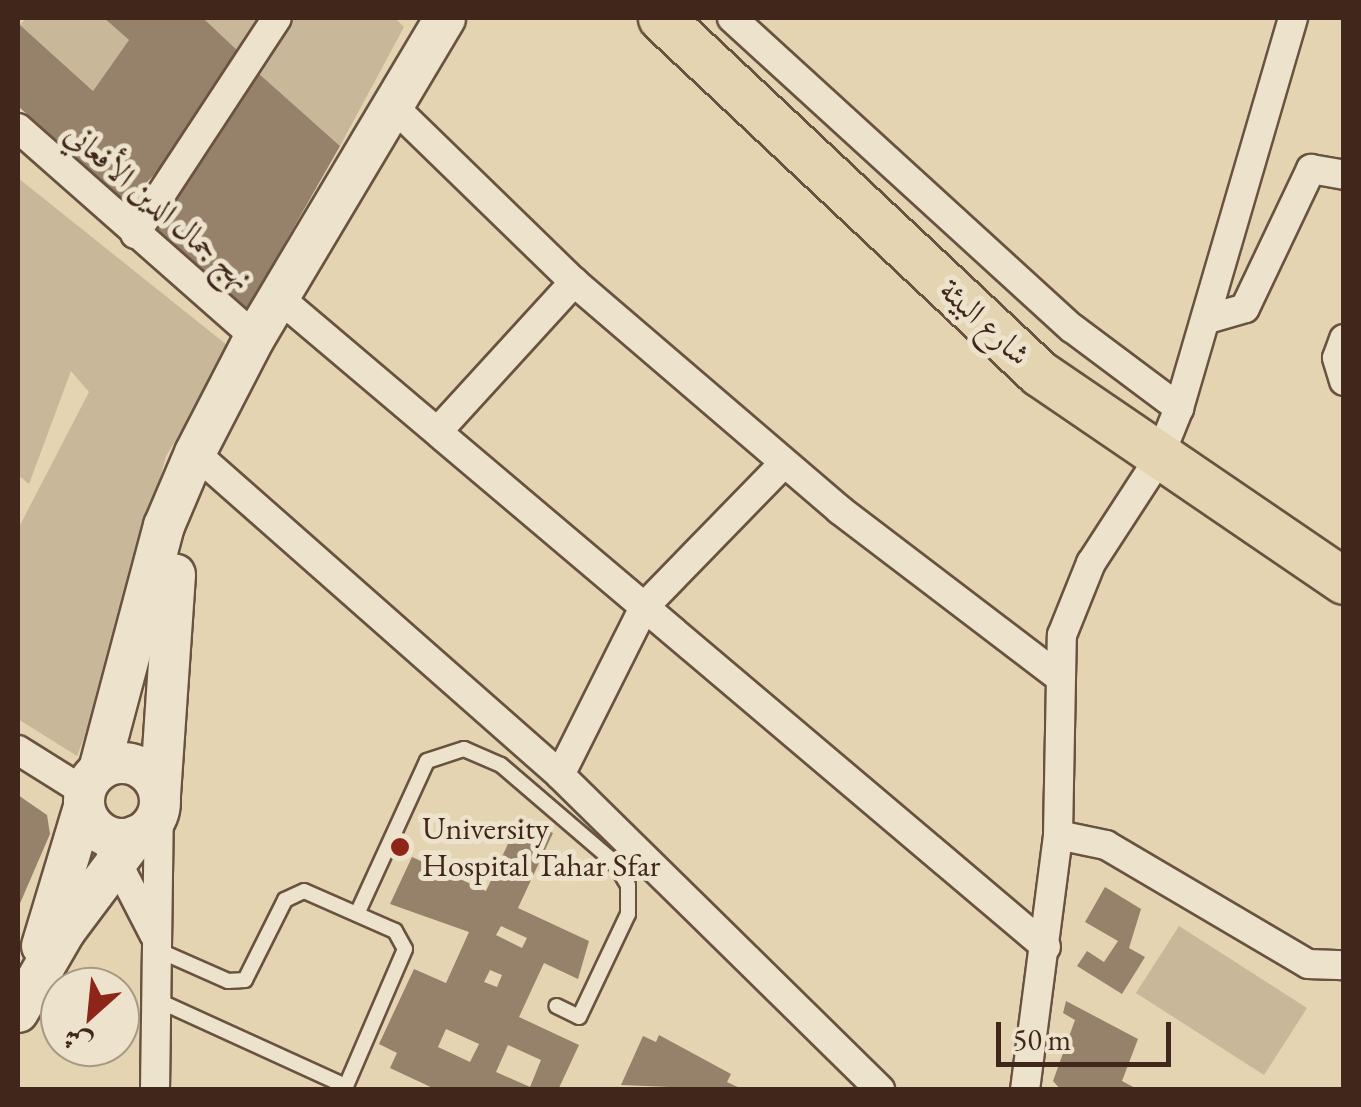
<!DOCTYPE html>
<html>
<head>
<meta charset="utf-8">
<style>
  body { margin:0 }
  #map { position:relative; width:1361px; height:1107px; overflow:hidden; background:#e4d4b2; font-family:"EB Garamond",Amiri,serif }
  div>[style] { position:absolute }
  .green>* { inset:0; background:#c8b798 }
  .building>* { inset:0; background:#96816a }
  .roads { filter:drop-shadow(2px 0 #6a5241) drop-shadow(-2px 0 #6a5241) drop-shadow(0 2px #6a5241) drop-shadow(0 -2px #6a5241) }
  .lane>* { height:14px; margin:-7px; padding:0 7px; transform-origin:7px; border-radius:7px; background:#ede3cd }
  .street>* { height:28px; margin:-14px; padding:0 14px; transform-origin:14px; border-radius:14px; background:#ede3cd }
  .secondary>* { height:40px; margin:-20px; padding:0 20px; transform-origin:20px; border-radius:20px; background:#ede3cd }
  .secondary>.ring { margin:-20px; padding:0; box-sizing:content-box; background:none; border:40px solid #ede3cd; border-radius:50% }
  .primary>* { height:45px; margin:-22.5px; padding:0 22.5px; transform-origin:22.5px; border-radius:22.5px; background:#e4d4b2 }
  .dots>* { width:28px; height:28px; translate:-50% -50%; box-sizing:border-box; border:5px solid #ede3cd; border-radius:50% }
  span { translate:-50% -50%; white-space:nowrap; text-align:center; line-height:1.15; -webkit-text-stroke:10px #ede3cd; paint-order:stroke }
  .street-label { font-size:32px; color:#41271b }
  .poi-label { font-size:32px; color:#41271b }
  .left { translate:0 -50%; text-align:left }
  .frame { position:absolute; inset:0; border:20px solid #41271b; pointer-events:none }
  .north { position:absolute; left:40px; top:967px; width:100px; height:100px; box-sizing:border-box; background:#ede3cd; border:2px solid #a89886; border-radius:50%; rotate:207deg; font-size:28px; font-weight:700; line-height:40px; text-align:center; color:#41271b }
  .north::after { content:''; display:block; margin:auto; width:35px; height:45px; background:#8f2418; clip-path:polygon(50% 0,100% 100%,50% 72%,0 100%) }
  .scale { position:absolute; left:996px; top:1022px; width:175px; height:45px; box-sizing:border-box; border:5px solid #41271b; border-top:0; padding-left:12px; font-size:30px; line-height:35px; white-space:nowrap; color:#41271b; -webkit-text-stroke:8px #ede3cd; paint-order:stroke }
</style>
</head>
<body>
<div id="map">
  <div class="green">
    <div style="clip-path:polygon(26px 18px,104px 18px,129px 40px,93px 91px,20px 25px)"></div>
    <div style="clip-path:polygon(203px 18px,265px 18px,239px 52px)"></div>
    <div style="clip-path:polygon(294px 18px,395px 18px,404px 27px,340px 146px,257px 72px)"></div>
    <div style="clip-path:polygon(18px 178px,232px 349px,166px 456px,106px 681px,77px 756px,18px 719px,18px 529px,89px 392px,71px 371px,29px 484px,18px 475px)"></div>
    <div style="clip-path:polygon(1179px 926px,1307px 1008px,1264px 1075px,1136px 993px)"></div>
  </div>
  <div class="building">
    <div style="clip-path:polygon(104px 18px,203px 18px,239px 52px,166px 163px,125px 204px,18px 106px,20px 25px,93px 91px,129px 40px)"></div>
    <div style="clip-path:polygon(257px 72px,340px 146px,245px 313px,152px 237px)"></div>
    <div style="clip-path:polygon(18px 795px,47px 815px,50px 834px,18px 908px)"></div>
    <div style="clip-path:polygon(evenodd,520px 818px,553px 833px,518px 908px,589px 941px,578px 979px,544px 963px,519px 1017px,579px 1045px,558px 1090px,437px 1090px,390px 1068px,397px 1053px,379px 1044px,414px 969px,446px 983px,469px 932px,390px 904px,412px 857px,486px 891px,520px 818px,501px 926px,527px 938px,522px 948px,496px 935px,501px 926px,520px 818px,490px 970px,502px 975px,497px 987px,484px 982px,490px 970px,520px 818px,446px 1029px,479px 1044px,470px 1062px,438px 1047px,446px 1029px,520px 818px,508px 1045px,541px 1060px,530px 1087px,496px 1072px,508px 1045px)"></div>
    <div style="clip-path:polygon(1105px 887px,1141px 909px,1129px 948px,1145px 957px,1122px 994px,1077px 966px,1087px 951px,1104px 962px,1118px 941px,1085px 922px)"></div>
    <div style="clip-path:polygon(1066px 1001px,1138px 1039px,1122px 1081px,1139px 1090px,1061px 1090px,1053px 1081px,1075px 1020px,1063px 1013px)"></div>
    <div style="clip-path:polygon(659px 1035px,731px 1074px,727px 1082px,744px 1090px,621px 1085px,643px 1036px,656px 1042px)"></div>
  </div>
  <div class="roads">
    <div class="lane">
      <div style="left:357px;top:914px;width:168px;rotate:-65.4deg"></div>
      <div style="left:427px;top:761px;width:39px;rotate:-18deg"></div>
      <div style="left:464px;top:749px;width:40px;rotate:23.4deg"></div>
      <div style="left:501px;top:765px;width:149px;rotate:40.6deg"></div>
      <div style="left:614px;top:862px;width:27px;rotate:59deg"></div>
      <div style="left:628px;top:885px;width:29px;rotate:90deg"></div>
      <div style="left:628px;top:914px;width:114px;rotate:115.4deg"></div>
      <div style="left:579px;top:1017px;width:25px;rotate:-154deg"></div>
      <div style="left:157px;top:1000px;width:208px;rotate:24.5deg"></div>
      <div style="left:346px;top:1086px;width:149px;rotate:-66.7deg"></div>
      <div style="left:405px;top:949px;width:21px;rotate:-119deg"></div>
      <div style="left:395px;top:931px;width:99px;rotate:-156.3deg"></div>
      <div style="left:304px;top:891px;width:21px;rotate:155deg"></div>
      <div style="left:285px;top:900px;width:89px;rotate:116.6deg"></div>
      <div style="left:245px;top:980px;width:17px;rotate:177deg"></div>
      <div style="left:228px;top:981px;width:77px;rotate:-156.1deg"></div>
    </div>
    <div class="street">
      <div style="left:732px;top:18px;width:460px;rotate:42.4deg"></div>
      <div style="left:1072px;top:328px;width:134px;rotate:36.8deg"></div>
      <div style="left:395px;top:108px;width:250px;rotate:44.2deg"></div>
      <div style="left:574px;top:282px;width:350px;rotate:40.6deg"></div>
      <div style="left:840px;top:510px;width:274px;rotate:37.3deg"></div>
      <div style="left:18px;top:128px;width:316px;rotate:41.4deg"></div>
      <div style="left:135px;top:234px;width:258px;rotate:-56.7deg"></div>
      <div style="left:278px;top:297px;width:1006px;rotate:40.24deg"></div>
      <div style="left:1211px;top:318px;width:35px;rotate:-16deg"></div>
      <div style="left:1245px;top:308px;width:154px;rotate:-64.6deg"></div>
      <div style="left:1311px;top:169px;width:34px;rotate:10deg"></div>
      <div style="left:1344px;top:339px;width:20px;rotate:110deg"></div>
      <div style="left:1337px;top:358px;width:24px;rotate:73deg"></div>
      <div style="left:438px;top:431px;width:202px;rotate:-47.6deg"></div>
      <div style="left:195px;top:453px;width:487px;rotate:41.4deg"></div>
      <div style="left:560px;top:775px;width:449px;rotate:44.5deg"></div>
      <div style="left:18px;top:750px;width:79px;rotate:32.1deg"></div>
      <div style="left:560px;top:775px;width:188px;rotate:-63.4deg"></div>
      <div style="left:644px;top:607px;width:201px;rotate:-45.8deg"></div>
      <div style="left:102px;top:833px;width:114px;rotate:62.8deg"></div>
      <div style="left:1058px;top:835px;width:49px;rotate:11.8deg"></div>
      <div style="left:1106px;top:845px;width:234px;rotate:30.5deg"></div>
      <div style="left:1308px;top:964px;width:36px;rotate:2deg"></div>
      <div style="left:155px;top:1090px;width:279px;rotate:-89.2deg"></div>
      <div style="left:1025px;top:1090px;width:257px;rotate:-82.6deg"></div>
      <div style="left:1058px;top:835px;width:200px;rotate:-88.9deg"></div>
      <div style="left:1062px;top:635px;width:78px;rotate:-68.1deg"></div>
      <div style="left:1091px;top:563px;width:123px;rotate:-57deg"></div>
      <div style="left:1158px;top:460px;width:56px;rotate:-68deg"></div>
      <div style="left:1179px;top:408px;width:406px;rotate:-73.7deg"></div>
    </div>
    <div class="secondary">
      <div class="ring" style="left:84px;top:763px;width:36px;height:36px"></div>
      <div style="left:99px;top:770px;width:253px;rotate:-75.1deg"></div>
      <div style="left:164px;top:526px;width:79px;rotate:-67deg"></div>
      <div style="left:195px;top:453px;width:131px;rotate:-62.7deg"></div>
      <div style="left:255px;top:337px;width:371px;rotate:-59.2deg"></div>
      <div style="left:160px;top:795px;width:221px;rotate:-86.1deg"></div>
      <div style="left:42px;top:946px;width:145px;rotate:-73.2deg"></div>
      <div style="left:18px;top:1012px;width:94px;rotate:-59.9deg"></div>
      <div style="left:65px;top:931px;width:119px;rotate:-53.2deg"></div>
    </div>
    <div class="primary">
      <div style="left:661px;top:18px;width:519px;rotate:43.2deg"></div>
      <div style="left:1039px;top:373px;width:369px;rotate:34.3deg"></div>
    </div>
  </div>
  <div class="dots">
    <div style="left:400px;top:847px;background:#8f2418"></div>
  </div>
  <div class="street-label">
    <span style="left:159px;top:206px;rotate:41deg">نهج جمال الدين الأفعاني</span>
    <span style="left:985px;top:322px;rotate:43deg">شارع البيئة</span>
  </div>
  <div class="poi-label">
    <span class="left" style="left:422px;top:847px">University<br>Hospital Tahar Sfar</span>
  </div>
  <div class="frame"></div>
  <div class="north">ش</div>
  <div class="scale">50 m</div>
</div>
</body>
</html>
